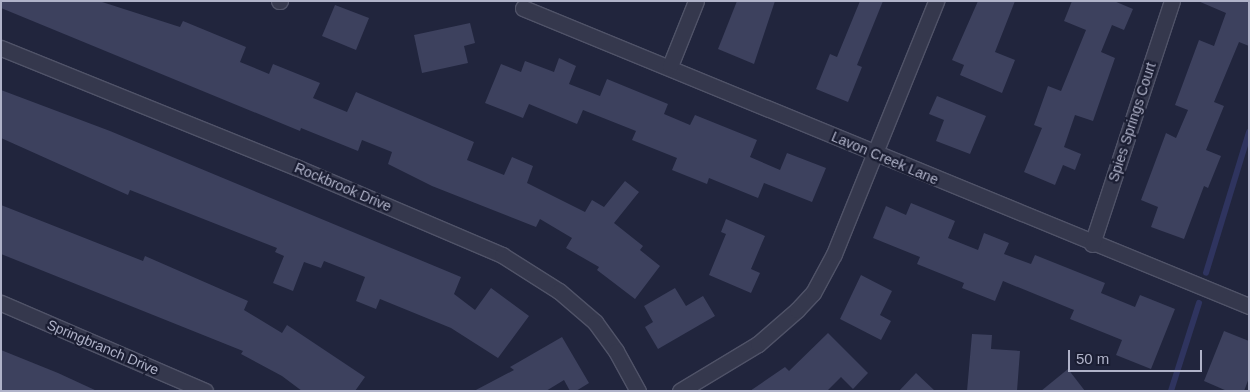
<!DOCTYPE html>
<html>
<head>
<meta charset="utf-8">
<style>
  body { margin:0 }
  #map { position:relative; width:1250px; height:392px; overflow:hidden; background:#21253d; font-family:Helvetica,sans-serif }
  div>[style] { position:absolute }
  .stream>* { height:5.5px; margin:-2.75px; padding:0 2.75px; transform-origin:2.75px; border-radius:2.75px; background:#2f345f }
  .building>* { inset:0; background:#3d415e }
  .roads { filter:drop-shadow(1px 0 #505368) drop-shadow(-1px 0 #505368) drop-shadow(0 1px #505368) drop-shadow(0 -1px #505368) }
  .minor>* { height:15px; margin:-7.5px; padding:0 7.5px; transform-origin:7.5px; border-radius:7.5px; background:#35384d }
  span { translate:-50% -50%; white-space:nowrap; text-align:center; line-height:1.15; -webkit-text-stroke:4.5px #1a1d32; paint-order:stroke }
  .street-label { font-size:14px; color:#b0b3c9 }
  .frame { position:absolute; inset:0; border:2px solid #b0b3c9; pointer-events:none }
  .scale { position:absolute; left:1068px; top:350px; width:134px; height:22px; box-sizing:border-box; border:2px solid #b0b3c9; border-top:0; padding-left:6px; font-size:15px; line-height:18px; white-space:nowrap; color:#b0b3c9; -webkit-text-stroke:4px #1a1d32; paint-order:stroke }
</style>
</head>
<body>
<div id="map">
  <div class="stream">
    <div style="left:1206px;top:273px;width:147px;rotate:-73deg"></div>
    <div style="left:1171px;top:391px;width:92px;rotate:-72.3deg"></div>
  </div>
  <div class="building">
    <div style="clip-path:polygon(1px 1px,99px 1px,180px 27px,183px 21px,246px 47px,240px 62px,269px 74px,273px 64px,320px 83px,313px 98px,347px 112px,356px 92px,474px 142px,467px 160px,504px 175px,512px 157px,533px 166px,527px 183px,585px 212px,592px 200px,604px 207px,625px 181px,639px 192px,614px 223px,643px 246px,640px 250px,660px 266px,635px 299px,597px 270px,599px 267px,566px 248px,572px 238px,540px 219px,536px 227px,432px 186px,388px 164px,392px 152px,362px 140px,358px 151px,301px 128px,300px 131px,1px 8px)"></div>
    <div style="clip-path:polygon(737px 1px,775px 1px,754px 64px,718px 49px)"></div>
    <div style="clip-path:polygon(860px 1px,883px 1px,857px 65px,862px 67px,848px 102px,816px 89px,830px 54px,837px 57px)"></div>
    <div style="clip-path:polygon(978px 1px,1015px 1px,995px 52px,1015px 60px,1002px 93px,960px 75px,964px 65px,952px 60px)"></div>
    <div style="clip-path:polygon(1072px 1px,1114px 1px,1133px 9px,1124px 30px,1112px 25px,1101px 52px,1115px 58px,1093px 121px,1075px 115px,1064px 147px,1081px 154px,1075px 170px,1063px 165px,1055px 185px,1024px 172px,1042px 128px,1034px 125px,1048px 86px,1061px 91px,1086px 30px,1064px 21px)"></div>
    <div style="clip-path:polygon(1198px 1px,1249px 1px,1249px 46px,1239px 42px,1214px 102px,1224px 106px,1206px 150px,1221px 156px,1208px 188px,1204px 186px,1184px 239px,1151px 227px,1158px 207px,1141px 200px,1166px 133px,1176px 138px,1188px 110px,1175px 105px,1199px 40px,1214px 46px,1226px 13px)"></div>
    <div style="clip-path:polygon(335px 5px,369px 18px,356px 50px,322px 36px)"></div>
    <div style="clip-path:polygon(470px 23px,475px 43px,464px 46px,468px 63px,422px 73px,414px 35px)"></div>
    <div style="clip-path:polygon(559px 58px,576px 66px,569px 84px,600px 96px,607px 79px,668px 104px,664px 114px,690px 125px,695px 115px,757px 140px,750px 157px,780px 170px,787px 153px,826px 168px,812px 202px,764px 183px,758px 198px,709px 178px,707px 184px,672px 170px,677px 158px,632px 140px,636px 131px,583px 110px,577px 124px,529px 104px,523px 118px,485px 103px,501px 64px,521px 72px,525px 61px,554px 72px)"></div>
    <div style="clip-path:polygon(1px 90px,110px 131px,461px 277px,454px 294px,475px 310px,491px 288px,529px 316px,498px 358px,451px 328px,380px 299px,376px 309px,356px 301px,365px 277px,324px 261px,321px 268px,304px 262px,293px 291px,273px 283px,284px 256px,275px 252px,277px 248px,130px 190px,128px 195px,1px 138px)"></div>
    <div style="clip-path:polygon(937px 96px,986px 116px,970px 154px,936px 141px,944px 120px,929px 114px)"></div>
    <div style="clip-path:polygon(911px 203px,955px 221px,948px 238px,978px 250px,984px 233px,1009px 243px,1004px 254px,1031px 264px,1035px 255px,1105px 283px,1101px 293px,1135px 307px,1140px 295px,1175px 309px,1151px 369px,1116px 355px,1122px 340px,1070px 319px,1074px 310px,1003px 281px,995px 301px,962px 288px,964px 283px,917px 264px,920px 257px,873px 238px,886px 206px,906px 215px)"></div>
    <div style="clip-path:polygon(1px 205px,143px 261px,145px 256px,248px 301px,244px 310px,282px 333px,287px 325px,365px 377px,355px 391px,302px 391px,282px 376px,241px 354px,243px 351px,1px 254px)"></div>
    <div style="clip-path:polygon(726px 219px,765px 236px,751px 269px,760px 273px,751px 293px,709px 275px,726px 234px,721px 232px)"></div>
    <div style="clip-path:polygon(861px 275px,892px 291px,880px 315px,891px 321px,881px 340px,840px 319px)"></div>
    <div style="clip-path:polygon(675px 288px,686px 306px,703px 296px,715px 316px,658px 349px,645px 327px,653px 322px,644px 306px)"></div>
    <div style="clip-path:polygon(1224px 331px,1249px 341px,1249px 378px,1244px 391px,1227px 391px,1204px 381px)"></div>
    <div style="clip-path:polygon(828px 333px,868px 373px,853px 389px,841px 377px,827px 391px,750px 391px,785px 367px,789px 371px)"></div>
    <div style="clip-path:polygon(972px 334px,992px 335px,991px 349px,1020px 351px,1017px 391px,967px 391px)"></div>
    <div style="clip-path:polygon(562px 337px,589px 383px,576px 391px,570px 391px,564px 380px,546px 391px,474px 391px,514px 370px,510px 367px)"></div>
    <div style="clip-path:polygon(1px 350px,58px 373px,97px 391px,1px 391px)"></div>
    <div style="clip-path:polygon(1068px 369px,1085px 391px,1041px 391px)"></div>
    <div style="clip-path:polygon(916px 373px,935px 391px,899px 391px)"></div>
  </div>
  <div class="roads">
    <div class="minor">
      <div style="left:279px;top:1px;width:1px"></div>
      <div style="left:523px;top:8px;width:785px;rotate:22.32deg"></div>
      <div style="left:1px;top:48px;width:318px;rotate:22deg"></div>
      <div style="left:296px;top:167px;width:224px;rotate:23.1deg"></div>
      <div style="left:502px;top:255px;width:67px;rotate:32.3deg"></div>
      <div style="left:559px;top:291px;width:48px;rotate:40.7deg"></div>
      <div style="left:595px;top:322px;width:36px;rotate:54deg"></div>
      <div style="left:616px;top:351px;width:46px;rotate:61.2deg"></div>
      <div style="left:670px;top:66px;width:70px;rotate:-68.2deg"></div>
      <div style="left:1092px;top:244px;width:256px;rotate:-71.8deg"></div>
      <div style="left:1px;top:303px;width:222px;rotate:23.3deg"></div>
      <div style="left:680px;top:391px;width:91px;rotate:-31.1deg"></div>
      <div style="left:758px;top:344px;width:52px;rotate:-41.1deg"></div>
      <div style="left:797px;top:310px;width:23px;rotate:-47deg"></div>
      <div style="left:813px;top:293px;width:44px;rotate:-61.7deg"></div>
      <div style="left:834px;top:254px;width:273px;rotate:-68deg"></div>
    </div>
  </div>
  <div class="street-label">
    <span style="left:1132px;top:122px;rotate:-72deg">Spies Springs Court</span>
    <span style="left:885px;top:158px;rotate:23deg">Lavon Creek Lane</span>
    <span style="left:343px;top:187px;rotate:23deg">Rockbrook Drive</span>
    <span style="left:103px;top:347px;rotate:23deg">Springbranch Drive</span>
  </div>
  <div class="frame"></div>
  <div class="scale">50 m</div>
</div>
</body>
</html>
